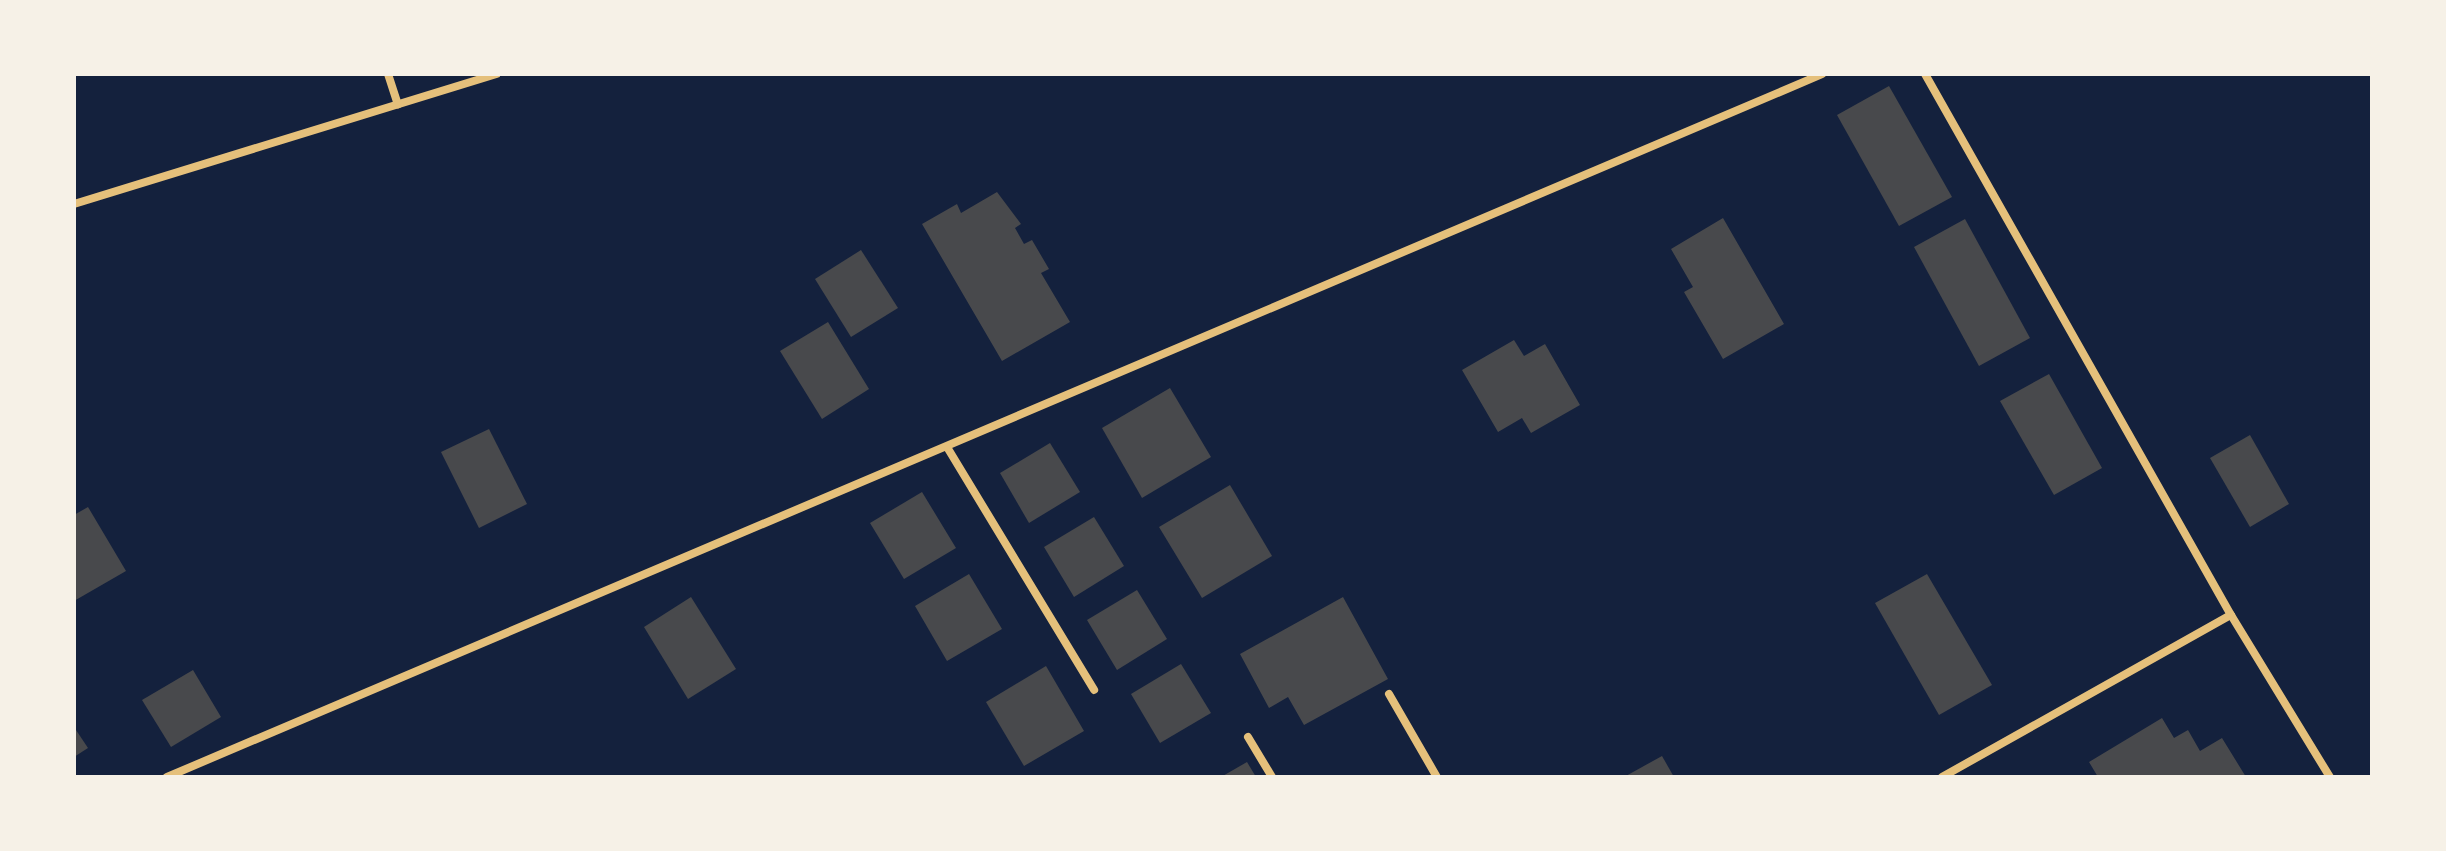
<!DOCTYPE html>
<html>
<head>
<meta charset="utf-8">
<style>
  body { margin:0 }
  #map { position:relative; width:2446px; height:851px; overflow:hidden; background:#14213d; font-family:Bitter,serif }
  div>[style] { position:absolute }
  .building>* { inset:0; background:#48494c }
  .minor>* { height:8px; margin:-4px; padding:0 4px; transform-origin:4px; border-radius:4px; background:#e5c07b }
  span { translate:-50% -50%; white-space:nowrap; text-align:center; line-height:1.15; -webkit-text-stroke:6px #f6f1e7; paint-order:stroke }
  .frame { position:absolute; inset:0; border:76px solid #f6f1e7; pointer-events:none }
</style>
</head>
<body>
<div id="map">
  <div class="building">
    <div style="clip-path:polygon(1889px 86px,1952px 197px,1899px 226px,1837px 115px)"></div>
    <div style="clip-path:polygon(997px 192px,1021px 224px,1015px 228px,1024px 244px,1032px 240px,1049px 269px,1041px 273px,1070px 322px,1002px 361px,922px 224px,957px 204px,961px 213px)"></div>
    <div style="clip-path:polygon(1723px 218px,1784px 324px,1723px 359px,1684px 292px,1693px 287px,1671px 249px)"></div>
    <div style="clip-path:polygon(1965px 219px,2030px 338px,1979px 366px,1914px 247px)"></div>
    <div style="clip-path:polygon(861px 250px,898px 308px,851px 337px,815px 279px)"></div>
    <div style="clip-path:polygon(828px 322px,869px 389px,822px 419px,780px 351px)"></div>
    <div style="clip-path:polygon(1514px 340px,1524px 356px,1545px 344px,1580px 405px,1531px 433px,1522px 418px,1498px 432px,1462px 370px)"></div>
    <div style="clip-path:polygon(2049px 374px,2102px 468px,2054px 495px,2000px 401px)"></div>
    <div style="clip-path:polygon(1170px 388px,1211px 457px,1142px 498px,1102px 428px)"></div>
    <div style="clip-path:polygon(489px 429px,527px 504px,479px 528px,441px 452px)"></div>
    <div style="clip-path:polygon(2250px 435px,2289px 504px,2250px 527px,2210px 458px)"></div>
    <div style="clip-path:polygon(1050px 443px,1080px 492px,1029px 523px,1000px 473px)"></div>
    <div style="clip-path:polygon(1230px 485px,1272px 556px,1202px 598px,1159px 527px)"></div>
    <div style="clip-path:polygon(922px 492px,956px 548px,904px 579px,870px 523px)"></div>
    <div style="clip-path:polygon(88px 507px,126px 571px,74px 601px,74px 515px)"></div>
    <div style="clip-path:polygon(1094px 517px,1124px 566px,1074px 597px,1044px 547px)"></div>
    <div style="clip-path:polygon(969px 574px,1002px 629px,947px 661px,915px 606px)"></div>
    <div style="clip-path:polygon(1927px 574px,1992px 685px,1939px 715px,1875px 603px)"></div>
    <div style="clip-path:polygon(1137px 590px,1167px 639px,1117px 670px,1087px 620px)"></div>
    <div style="clip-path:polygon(691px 597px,736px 669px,688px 699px,644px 627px)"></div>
    <div style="clip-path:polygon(1343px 597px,1388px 679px,1304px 725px,1288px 697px,1269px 708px,1240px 654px)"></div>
    <div style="clip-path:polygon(1181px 664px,1211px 713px,1160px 743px,1131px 694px)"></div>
    <div style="clip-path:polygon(1046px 666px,1084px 731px,1024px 766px,986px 702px)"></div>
    <div style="clip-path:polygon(193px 670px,221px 717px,171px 747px,142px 700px)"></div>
    <div style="clip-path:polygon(2162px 718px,2174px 738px,2188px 730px,2200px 751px,2222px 738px,2246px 777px,2098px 777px,2089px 762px)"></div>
    <div style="clip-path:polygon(74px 727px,88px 748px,74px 757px)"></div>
    <div style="clip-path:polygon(1662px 756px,1674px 777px,1624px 777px)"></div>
    <div style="clip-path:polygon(1247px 762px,1256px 777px,1221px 777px)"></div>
  </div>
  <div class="minor">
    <div style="left:388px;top:74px;width:32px;rotate:72deg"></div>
    <div style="left:1925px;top:74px;width:622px;rotate:60.51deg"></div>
    <div style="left:2231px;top:615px;width:190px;rotate:58.6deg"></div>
    <div style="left:74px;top:204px;width:442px;rotate:-17.1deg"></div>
    <div style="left:947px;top:447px;width:284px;rotate:58.8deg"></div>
    <div style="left:1389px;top:694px;width:96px;rotate:60deg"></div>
    <div style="left:1248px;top:737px;width:47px;rotate:59deg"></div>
    <div style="left:167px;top:777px;width:1798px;rotate:-23.01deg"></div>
    <div style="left:1942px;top:777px;width:331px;rotate:-29.3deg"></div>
  </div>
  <div class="frame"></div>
</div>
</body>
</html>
